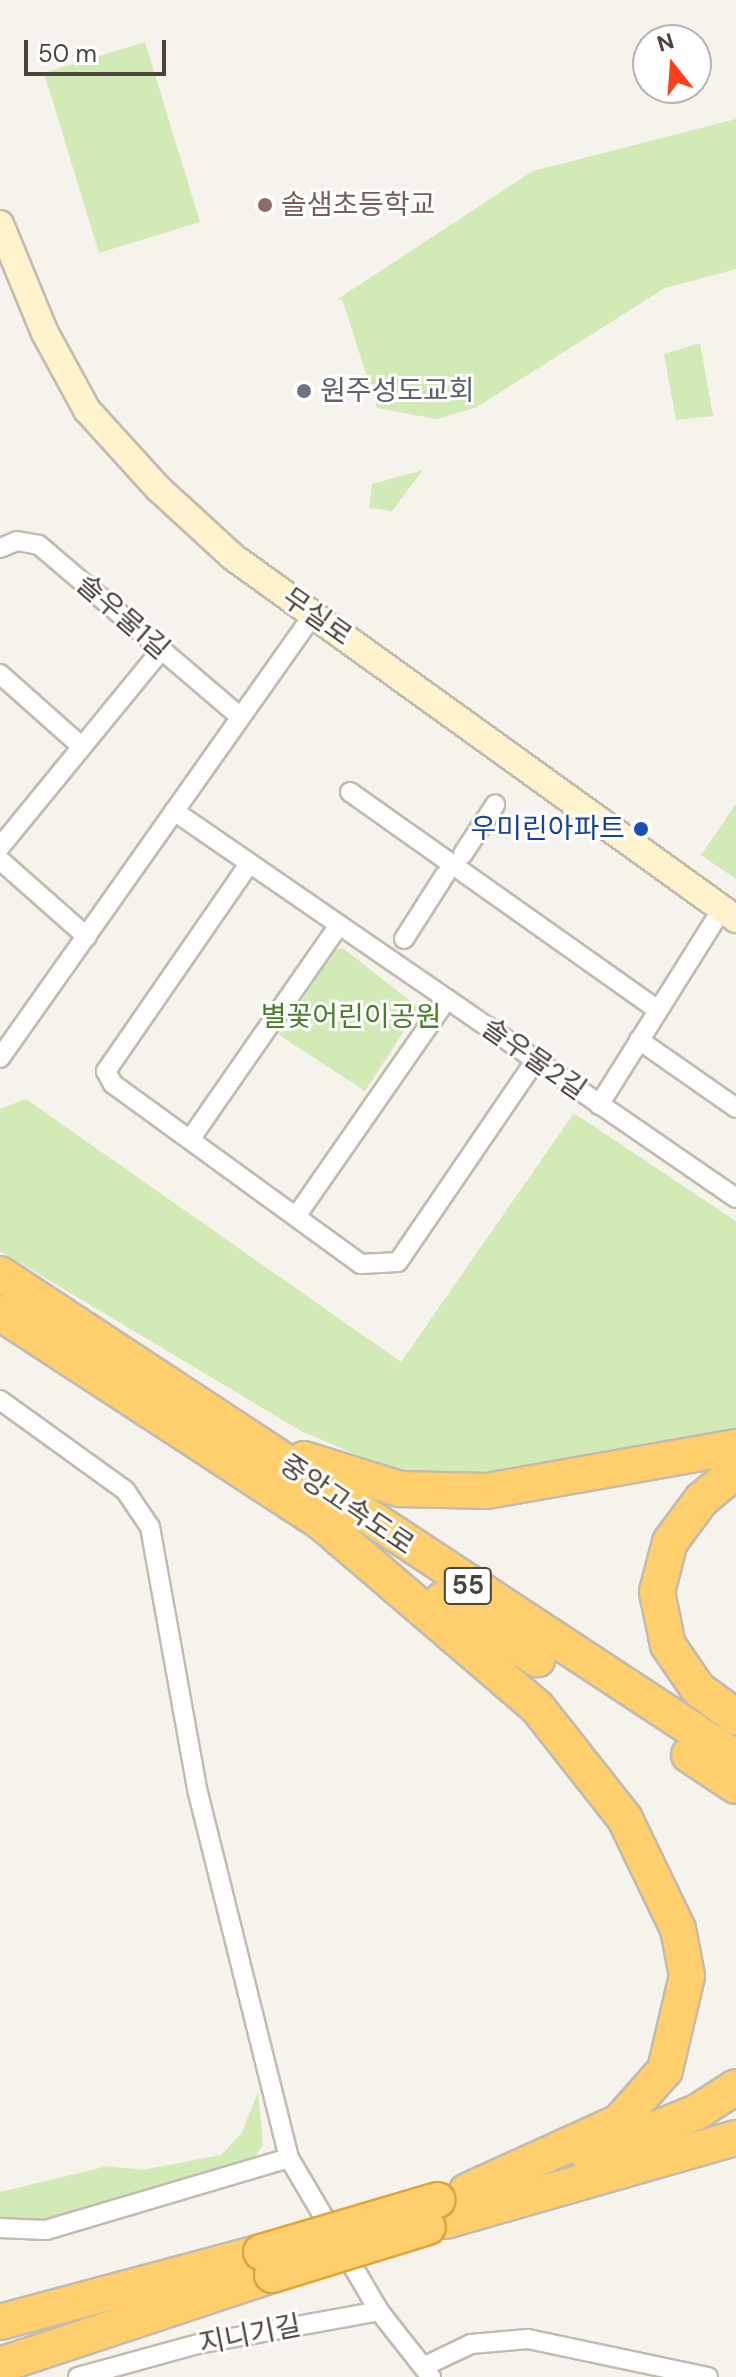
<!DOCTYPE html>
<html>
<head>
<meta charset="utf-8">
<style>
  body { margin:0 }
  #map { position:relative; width:736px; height:2377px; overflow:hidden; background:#f6f3ec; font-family:"DM Sans","Noto Sans KR",sans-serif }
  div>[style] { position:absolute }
  .green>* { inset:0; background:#d2eab5 }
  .roads { filter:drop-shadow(2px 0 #c2bbae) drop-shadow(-2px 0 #c2bbae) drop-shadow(0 2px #c2bbae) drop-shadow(0 -2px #c2bbae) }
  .street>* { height:18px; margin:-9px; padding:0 9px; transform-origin:9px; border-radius:9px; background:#fff }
  .secondary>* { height:26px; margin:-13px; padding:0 13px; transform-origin:13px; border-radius:13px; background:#fff3cd }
  .highway>* { height:34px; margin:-17px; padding:0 17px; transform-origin:17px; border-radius:17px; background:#ffcf6e }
  .bridges { filter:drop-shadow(2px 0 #e0a43c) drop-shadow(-2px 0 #e0a43c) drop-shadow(0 2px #e0a43c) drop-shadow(0 -2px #e0a43c) }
  .highway-bridge>* { height:34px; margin:-17px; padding:0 17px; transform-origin:17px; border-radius:17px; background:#ffcf6e }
  .dots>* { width:22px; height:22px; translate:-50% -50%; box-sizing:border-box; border:4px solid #fff; border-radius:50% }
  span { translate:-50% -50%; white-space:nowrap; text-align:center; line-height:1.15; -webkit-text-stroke:6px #fff; paint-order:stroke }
  .shield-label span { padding:2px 6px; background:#fff; border:2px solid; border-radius:6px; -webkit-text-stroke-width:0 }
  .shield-label { font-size:26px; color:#4b4439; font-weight:700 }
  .education-label { font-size:28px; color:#785e54 }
  .left { translate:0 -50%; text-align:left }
  .worship-label { font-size:28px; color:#5b616d }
  .street-label { font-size:28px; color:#4b4439 }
  .transit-label { font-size:28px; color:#164399 }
  .right { translate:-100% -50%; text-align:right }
  .park-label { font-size:28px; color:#4a7f2a }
  .north { position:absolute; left:632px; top:24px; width:80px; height:80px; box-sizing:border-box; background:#fff; border:2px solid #b7b4b0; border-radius:50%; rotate:343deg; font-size:22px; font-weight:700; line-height:32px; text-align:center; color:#4b4439 }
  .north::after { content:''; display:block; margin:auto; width:28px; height:36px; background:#fc3f1d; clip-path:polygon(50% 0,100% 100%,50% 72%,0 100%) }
  .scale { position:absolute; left:24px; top:40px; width:142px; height:36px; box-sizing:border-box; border:4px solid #4b4439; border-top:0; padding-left:10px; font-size:24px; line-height:28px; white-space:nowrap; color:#4b4439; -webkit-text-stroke:6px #fff; paint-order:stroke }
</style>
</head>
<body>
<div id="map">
  <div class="green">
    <div style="clip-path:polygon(145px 42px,200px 222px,99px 253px,44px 73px)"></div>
    <div style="clip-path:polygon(736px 119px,736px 269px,665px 288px,475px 408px,436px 419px,377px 408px,342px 299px,336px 300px,533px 171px)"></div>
    <div style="clip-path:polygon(700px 343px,713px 416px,676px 420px,664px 354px)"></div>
    <div style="clip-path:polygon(423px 470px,392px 511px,369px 508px,372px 484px)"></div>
    <div style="clip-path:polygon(736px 804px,736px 879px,701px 855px)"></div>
    <div style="clip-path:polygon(343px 948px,419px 1008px,365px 1091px,279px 1035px,335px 950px)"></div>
    <div style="clip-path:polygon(26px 1099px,401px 1362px,574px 1113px,736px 1221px,736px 1431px,486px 1478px,399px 1473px,301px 1431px,0 1251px,0 1109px)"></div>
    <div style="clip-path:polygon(258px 2092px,263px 2145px,252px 2161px,57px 2218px,0 2221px,0 2192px,108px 2166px,142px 2170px,221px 2155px,241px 2134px)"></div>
  </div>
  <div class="roads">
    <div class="street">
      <div style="left:0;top:548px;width:18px;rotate:-22deg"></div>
      <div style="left:17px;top:541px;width:22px;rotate:10deg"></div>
      <div style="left:39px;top:545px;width:263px;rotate:40.5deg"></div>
      <div style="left:0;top:674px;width:108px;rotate:41.6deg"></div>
      <div style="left:350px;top:792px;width:377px;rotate:35.3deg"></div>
      <div style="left:174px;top:811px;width:682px;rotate:34.55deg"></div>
      <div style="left:0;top:847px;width:254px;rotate:-50.7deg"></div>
      <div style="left:463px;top:854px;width:59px;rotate:-56.9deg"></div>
      <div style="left:0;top:860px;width:116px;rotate:41.5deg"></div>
      <div style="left:249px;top:864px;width:252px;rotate:124.6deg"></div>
      <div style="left:106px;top:1071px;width:15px;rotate:62deg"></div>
      <div style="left:113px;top:1084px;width:306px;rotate:36deg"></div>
      <div style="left:361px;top:1264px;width:37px;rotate:-3deg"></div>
      <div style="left:398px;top:1262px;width:243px;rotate:-55.7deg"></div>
      <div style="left:404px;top:939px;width:76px;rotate:-57.4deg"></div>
      <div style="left:639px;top:1040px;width:118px;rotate:35deg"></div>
      <div style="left:0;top:1058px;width:542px;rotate:-54.76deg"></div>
      <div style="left:599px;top:1105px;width:231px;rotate:-57.9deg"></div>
      <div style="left:191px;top:1138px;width:259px;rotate:-55.2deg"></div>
      <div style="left:297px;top:1215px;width:263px;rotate:-55.2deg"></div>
      <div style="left:0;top:1400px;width:154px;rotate:35.8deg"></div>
      <div style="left:125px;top:1490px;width:45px;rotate:56deg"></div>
      <div style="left:150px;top:1527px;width:270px;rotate:79.8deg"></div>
      <div style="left:198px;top:1793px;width:376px;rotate:76deg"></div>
      <div style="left:289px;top:2158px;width:178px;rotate:59.5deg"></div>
      <div style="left:379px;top:2311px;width:84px;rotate:51.8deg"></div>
      <div style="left:0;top:2228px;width:46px;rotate:2.5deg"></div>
      <div style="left:46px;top:2230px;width:253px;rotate:-16.5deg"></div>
      <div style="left:427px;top:2365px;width:49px;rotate:-25.5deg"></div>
      <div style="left:471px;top:2344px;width:57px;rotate:-5deg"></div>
      <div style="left:528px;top:2339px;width:184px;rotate:11.9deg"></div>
      <div style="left:78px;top:2377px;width:124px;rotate:-15.4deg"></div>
      <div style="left:198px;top:2344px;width:184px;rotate:-10.3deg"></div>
    </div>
    <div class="secondary">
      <div style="left:0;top:224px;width:118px;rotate:67.6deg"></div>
      <div style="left:45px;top:333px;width:88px;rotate:61.4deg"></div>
      <div style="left:87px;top:410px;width:107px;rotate:47.7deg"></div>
      <div style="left:159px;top:489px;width:100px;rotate:42.6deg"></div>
      <div style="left:233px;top:557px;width:620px;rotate:35.74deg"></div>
    </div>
    <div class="highway">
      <div style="left:0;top:1274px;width:881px;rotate:33.33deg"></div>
      <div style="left:0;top:1313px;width:407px;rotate:33.1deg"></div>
      <div style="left:304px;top:1459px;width:101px;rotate:17.4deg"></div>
      <div style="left:400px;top:1489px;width:87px;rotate:1.3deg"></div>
      <div style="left:487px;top:1491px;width:253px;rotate:-10deg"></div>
      <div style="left:736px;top:1471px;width:45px;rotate:140.4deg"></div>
      <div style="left:701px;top:1500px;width:52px;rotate:126.4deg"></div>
      <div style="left:670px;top:1542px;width:52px;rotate:104.6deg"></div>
      <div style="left:657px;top:1592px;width:54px;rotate:78.3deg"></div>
      <div style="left:668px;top:1645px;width:53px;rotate:55.7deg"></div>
      <div style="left:698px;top:1689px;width:47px;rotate:36.4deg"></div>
      <div style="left:321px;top:1522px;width:284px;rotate:40.6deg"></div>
      <div style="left:537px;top:1707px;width:142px;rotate:51.8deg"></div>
      <div style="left:625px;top:1819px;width:122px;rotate:64.3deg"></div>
      <div style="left:678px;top:1929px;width:48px;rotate:79.2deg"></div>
      <div style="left:687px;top:1976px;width:97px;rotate:103.2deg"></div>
      <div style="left:665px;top:2070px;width:69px;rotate:131.5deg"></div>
      <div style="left:619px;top:2122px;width:167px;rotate:155.6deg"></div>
      <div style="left:443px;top:1599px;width:112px;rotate:32.6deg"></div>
      <div style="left:689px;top:1755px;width:56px;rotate:33.4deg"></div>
      <div style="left:589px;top:2156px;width:117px;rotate:-22.2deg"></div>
      <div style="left:697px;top:2112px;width:46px;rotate:-32.7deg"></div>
      <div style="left:446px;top:2221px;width:302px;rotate:-16deg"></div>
      <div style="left:0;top:2322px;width:270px;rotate:-15deg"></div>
      <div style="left:0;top:2365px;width:287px;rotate:-18.3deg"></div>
    </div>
  </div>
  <div class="bridges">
    <div class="highway-bridge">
      <div style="left:261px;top:2252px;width:184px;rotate:-16.4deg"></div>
      <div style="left:272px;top:2275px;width:163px;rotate:-17.1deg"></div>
    </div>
  </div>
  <div class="dots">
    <div style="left:265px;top:205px;background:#8d6e63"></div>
    <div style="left:304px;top:391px;background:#6b7280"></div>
    <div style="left:641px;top:829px;background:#1a4fb4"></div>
  </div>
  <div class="shield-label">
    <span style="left:468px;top:1586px">55</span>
  </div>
  <div class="education-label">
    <span class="left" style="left:281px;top:205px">솔샘초등학교</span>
  </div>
  <div class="worship-label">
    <span class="left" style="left:320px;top:391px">원주성도교회</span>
  </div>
  <div class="street-label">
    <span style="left:123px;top:617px;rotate:41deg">솔우물1길</span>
    <span style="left:317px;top:617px;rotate:35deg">무실로</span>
    <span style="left:534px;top:1059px;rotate:35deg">솔우물2길</span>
    <span style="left:347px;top:1505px;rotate:34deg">중앙고속도로</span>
    <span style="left:250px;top:2335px;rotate:-11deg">지니기길</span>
  </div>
  <div class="transit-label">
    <span class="right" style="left:625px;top:829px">우미린아파트</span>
  </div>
  <div class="park-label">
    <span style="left:351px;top:1017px">별꽃어린이공원</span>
  </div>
  <div class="north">N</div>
  <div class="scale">50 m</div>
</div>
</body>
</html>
